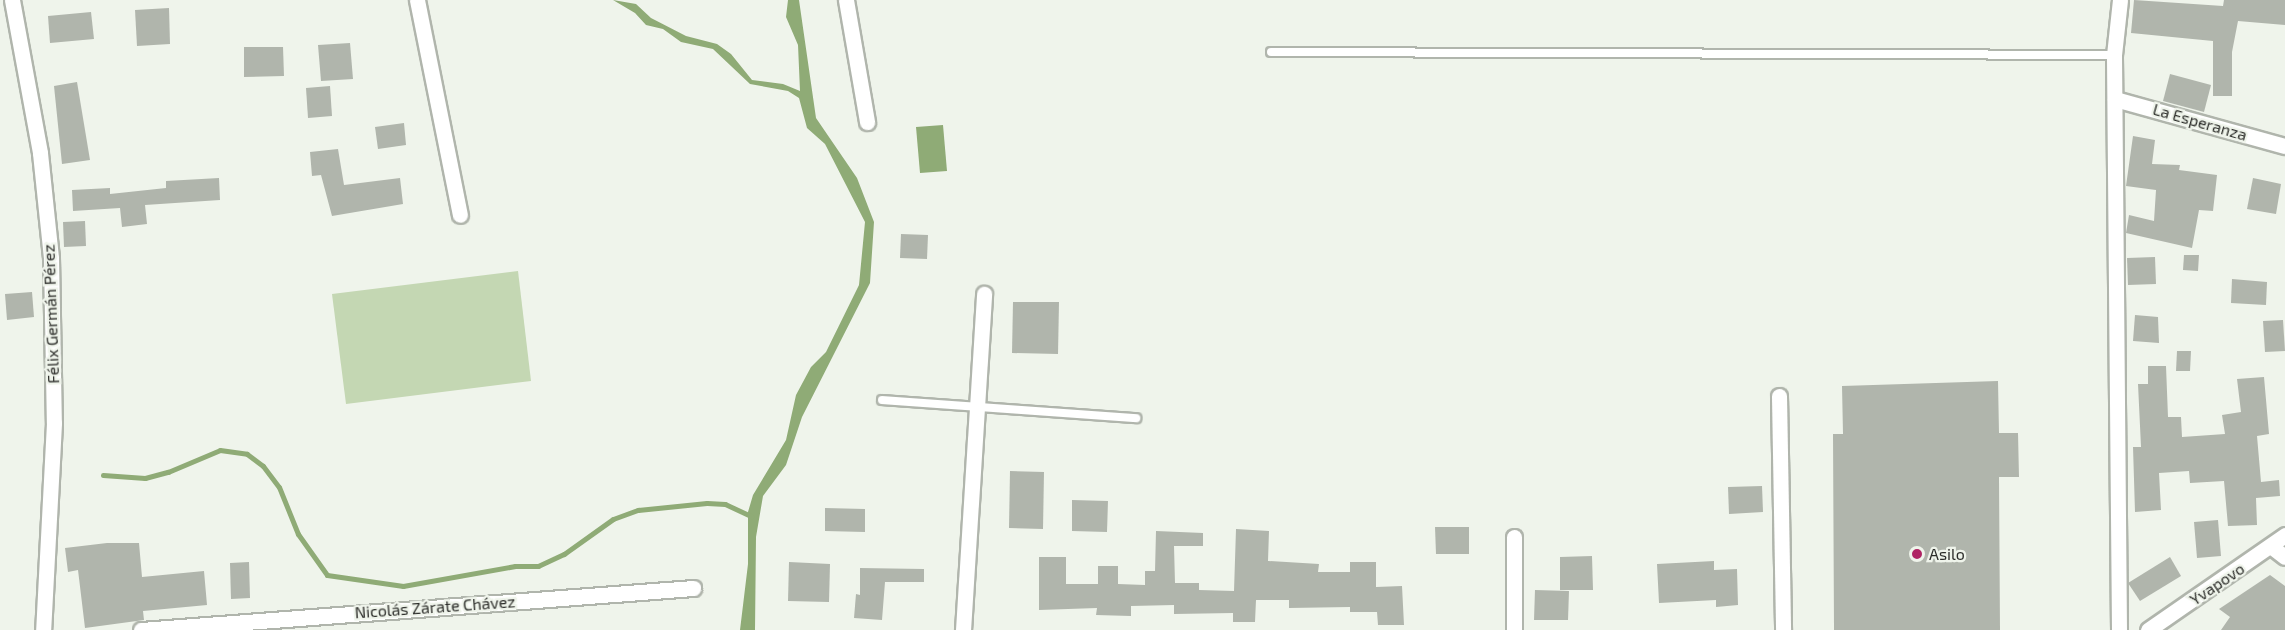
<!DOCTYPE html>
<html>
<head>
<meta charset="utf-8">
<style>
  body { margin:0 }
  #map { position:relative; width:2285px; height:630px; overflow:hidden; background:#eff4eb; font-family:"Exo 2",sans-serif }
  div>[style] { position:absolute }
  .green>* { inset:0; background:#c4d7b3 }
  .water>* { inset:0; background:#8fab76 }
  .stream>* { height:5px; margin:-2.5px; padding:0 2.5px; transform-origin:2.5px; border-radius:2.5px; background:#8fab76 }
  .building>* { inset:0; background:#b0b5ac }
  .roads { filter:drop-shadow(2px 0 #b0b5ac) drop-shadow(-2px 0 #b0b5ac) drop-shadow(0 2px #b0b5ac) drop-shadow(0 -2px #b0b5ac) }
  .lane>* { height:8px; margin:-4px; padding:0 4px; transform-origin:4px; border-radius:4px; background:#fff }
  .street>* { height:15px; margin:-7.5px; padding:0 7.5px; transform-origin:7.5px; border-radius:7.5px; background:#fff }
  .dots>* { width:16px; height:16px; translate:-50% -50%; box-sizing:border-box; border:3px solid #eff4eb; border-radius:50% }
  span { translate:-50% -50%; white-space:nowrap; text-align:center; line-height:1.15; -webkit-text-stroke:4.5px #eff4eb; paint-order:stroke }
  .street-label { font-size:16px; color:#2c2d2a }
  .poi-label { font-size:16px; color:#2c2d2a }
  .left { translate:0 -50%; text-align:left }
</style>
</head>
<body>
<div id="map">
  <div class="green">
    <div style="clip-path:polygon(518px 271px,531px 381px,346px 404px,332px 294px)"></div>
  </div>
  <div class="water">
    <div style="clip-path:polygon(613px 0,636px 4px,651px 18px,686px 36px,717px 44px,731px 54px,752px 80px,783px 84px,800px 91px,798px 45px,786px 17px,788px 0,799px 0,816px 118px,857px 178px,874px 222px,870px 283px,802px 417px,786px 465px,763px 496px,756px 537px,755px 630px,740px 630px,748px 564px,748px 512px,753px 495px,786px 440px,796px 395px,811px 367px,826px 352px,859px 285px,865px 222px,825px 144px,807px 128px,799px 98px,788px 91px,750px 84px,713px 49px,681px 42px,663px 29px,646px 25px,635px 13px)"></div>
    <div style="clip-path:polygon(943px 125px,947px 171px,920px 173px,916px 127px)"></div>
  </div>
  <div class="stream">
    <div style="left:103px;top:475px;width:42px;rotate:4.1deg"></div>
    <div style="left:145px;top:478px;width:24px;rotate:-15deg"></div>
    <div style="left:168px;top:472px;width:56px;rotate:-22.9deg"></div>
    <div style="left:220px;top:450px;width:27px;rotate:8deg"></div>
    <div style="left:247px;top:454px;width:20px;rotate:37deg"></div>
    <div style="left:263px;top:466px;width:26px;rotate:53deg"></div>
    <div style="left:279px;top:487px;width:51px;rotate:68deg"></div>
    <div style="left:298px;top:534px;width:50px;rotate:54.7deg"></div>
    <div style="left:327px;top:575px;width:77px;rotate:8.2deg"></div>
    <div style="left:403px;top:586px;width:114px;rotate:-10.1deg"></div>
    <div style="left:515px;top:566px;width:23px"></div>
    <div style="left:538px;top:566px;width:29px;rotate:-25deg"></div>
    <div style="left:564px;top:554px;width:60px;rotate:-35.5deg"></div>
    <div style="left:613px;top:519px;width:27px;rotate:-20deg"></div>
    <div style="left:638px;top:510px;width:69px;rotate:-5.8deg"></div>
    <div style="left:707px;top:503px;width:18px;rotate:3deg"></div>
    <div style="left:725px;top:504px;width:29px;rotate:25deg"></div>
  </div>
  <div class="building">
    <div style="clip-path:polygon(2134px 0,2223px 6px,2224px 0,2285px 0,2285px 25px,2238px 21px,2232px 52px,2232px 96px,2213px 96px,2213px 41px,2131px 33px)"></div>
    <div style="clip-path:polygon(169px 8px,170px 44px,137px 46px,135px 10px)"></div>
    <div style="clip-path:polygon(91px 12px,94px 39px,50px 43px,48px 16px)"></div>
    <div style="clip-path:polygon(350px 43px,353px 79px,321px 81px,318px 45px)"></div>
    <div style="clip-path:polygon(244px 47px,283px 47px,284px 76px,244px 77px)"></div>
    <div style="clip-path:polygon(2170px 74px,2211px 85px,2204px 112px,2163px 101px)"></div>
    <div style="clip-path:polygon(77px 82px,90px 160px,62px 164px,54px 86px)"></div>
    <div style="clip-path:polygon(330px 86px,332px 116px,308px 118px,306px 88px)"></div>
    <div style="clip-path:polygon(404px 123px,406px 145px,378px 149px,375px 127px)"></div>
    <div style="clip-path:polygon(2133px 136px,2155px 140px,2152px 164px,2180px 165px,2179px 170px,2217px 175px,2213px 211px,2199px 210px,2192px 248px,2126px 233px,2129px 215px,2154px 221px,2156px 190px,2126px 186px)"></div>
    <div style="clip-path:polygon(338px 149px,344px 185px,400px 178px,403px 204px,332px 216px,321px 175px,312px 176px,310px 152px)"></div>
    <div style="clip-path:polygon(219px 178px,220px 200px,145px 205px,147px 224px,122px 227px,120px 208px,73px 211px,72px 190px,110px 188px,110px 194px,166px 188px,166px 181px)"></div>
    <div style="clip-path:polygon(2253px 178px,2281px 184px,2276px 214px,2247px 209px)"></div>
    <div style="clip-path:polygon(85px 221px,86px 246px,64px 247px,63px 222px)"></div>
    <div style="clip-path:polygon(901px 234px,928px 235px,927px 259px,900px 258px)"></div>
    <div style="clip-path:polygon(2184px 255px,2199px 255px,2198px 271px,2183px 270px)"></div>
    <div style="clip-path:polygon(2155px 257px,2156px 284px,2128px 285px,2127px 258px)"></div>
    <div style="clip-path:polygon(2232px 279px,2267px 282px,2266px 305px,2231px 303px)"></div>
    <div style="clip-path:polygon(32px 292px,34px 317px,7px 320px,5px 294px)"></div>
    <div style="clip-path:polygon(1013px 302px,1059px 302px,1058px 354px,1012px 353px)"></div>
    <div style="clip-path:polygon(2135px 315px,2158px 317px,2159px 343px,2133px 341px)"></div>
    <div style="clip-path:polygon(2283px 320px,2285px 351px,2265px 352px,2263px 321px)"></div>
    <div style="clip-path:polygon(2177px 351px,2191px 351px,2190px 371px,2176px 371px)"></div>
    <div style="clip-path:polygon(2148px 366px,2166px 366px,2168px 417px,2181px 417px,2182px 437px,2225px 434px,2222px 415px,2241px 412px,2237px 379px,2264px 377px,2269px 434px,2257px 436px,2261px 482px,2279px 480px,2280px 496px,2256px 498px,2257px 525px,2228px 526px,2224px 481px,2190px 483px,2189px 471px,2159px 473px,2161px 510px,2135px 512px,2133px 447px,2141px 447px,2138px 384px,2148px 384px)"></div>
    <div style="clip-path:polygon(1998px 381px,1999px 433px,2018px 433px,2019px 477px,1999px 477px,2000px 630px,1834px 630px,1833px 434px,1843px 434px,1842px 386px)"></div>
    <div style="clip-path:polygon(1010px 471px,1044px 472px,1043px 529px,1009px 528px)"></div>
    <div style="clip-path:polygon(1762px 486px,1763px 512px,1729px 514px,1728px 487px)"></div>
    <div style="clip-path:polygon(1072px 500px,1108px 501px,1107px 532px,1072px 531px)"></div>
    <div style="clip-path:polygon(825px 508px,865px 509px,865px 532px,825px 531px)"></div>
    <div style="clip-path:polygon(2218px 520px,2221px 556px,2197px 558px,2194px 522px)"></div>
    <div style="clip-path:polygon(1435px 527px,1469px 527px,1469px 554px,1436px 554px)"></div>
    <div style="clip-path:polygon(1236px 529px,1269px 531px,1268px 561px,1319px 564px,1318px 572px,1350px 572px,1350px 562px,1376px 562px,1376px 587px,1402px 586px,1404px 625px,1378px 625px,1377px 612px,1350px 612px,1350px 607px,1289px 608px,1289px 600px,1256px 600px,1255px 622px,1233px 622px,1233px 613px,1174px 614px,1174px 605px,1131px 606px,1131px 616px,1096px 615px,1097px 608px,1039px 610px,1039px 557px,1066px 557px,1066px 584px,1098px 584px,1098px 566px,1118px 566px,1118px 584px,1145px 585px,1145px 571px,1155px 571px,1156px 531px,1203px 533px,1203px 546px,1174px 546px,1175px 583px,1199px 583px,1199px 590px,1234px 591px)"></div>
    <div style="clip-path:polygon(107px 543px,139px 543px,142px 577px,204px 571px,207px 605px,143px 611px,144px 620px,85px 628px,78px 570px,68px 572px,65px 548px)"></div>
    <div style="clip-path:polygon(1592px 556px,1593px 590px,1560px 590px,1560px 557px)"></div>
    <div style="clip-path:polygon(2170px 557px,2181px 576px,2140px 601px,2128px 583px)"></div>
    <div style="clip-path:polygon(1714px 561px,1714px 570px,1737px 569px,1738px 605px,1716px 607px,1716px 600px,1659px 603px,1657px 564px)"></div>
    <div style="clip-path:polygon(249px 562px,250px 598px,231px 599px,230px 563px)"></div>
    <div style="clip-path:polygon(789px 562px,830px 564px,829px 602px,788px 601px)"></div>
    <div style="clip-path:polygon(860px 568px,924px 569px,924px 582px,885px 582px,882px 620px,854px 618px,856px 594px,860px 595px)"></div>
    <div style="clip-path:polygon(2270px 575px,2285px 586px,2285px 630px,2221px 630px,2230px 617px,2219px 609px)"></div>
    <div style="clip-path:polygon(1535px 590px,1569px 591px,1568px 620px,1534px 620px)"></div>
  </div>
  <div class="roads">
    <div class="lane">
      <div style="left:1271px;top:52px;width:843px;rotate:0.2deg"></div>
      <div style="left:882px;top:400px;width:255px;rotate:4.1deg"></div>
    </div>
    <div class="street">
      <div style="left:12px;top:0;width:156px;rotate:79.6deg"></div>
      <div style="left:40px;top:153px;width:106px;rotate:84deg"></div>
      <div style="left:51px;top:258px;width:165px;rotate:89deg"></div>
      <div style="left:54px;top:423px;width:207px;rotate:93deg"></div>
      <div style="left:417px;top:0;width:219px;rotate:78.7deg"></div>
      <div style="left:846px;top:0;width:124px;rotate:80.2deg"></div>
      <div style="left:2115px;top:99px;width:176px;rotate:15.5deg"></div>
      <div style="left:1779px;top:396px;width:234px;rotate:89deg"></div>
      <div style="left:1514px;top:537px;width:93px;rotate:90deg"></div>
      <div style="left:2272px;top:547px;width:16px;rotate:38deg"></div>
      <div style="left:141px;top:630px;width:554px;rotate:-4.35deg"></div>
      <div style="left:963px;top:630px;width:337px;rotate:-86.4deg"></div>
      <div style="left:2119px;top:630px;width:575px;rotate:-90.5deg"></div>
      <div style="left:2114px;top:55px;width:55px;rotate:-83.8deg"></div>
      <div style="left:2148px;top:630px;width:167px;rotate:-34.7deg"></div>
    </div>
  </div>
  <div class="dots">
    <div style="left:1917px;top:554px;background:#af2564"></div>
  </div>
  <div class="street-label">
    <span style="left:2200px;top:122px;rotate:16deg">La Esperanza</span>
    <span style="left:51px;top:314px;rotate:-92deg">Félix Germán Pérez</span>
    <span style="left:2217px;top:584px;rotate:-34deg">Yvapovo</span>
    <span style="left:435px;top:607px;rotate:-4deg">Nicolás Zárate Chávez</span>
  </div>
  <div class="poi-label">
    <span class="left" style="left:1929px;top:554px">Asilo</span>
  </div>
</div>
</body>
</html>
